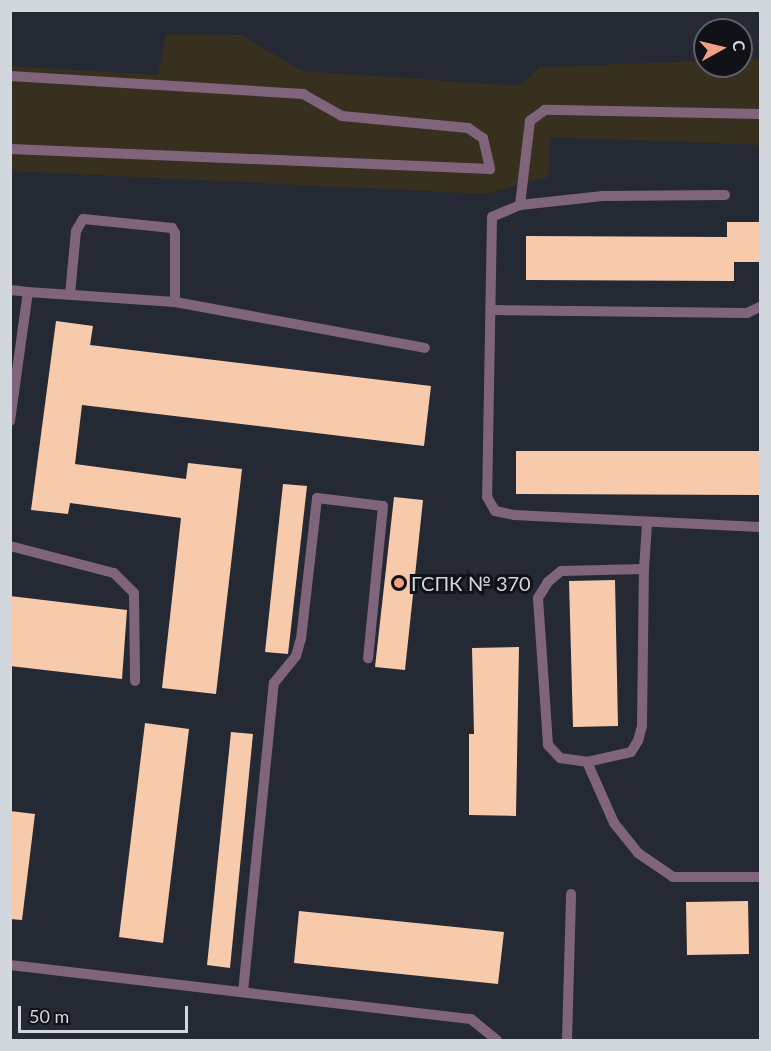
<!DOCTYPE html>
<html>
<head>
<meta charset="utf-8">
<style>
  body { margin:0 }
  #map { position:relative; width:771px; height:1051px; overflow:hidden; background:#242934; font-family:Lato,sans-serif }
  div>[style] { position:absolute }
  .industrial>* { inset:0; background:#37301f }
  .building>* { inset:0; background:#f7caab }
  .lane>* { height:10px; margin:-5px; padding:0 5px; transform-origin:5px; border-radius:5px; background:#80647c }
  .dots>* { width:16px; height:16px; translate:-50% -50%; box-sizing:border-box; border:3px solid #101217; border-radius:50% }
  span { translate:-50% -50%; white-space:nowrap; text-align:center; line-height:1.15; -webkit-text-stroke:6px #101217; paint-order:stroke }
  .poi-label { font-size:20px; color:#d2d6dd }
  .left { translate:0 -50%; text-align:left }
  .frame { position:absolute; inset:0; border:12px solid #d2d6dd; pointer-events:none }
  .north { position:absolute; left:693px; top:18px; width:60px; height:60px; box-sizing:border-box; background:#101217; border:2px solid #5e6066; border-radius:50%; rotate:82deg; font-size:16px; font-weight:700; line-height:24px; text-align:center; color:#d2d6dd }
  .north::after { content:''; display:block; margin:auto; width:21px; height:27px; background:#f39f83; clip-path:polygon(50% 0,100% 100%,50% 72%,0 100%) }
  .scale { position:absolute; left:18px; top:1006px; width:170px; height:27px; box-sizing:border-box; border:3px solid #d2d6dd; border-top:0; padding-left:8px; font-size:18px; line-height:21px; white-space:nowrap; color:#d2d6dd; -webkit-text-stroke:4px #101217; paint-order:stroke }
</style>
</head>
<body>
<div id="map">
  <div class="industrial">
    <div style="clip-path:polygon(166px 34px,241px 35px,302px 71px,520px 86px,540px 67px,705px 61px,705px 66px,741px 66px,741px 60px,760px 59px,760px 145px,551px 137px,548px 177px,486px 194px,11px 171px,11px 66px,158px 75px)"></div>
  </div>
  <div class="building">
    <div style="clip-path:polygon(727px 222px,760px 222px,760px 262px,734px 262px,734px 281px,526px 280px,526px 236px,727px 237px)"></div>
    <div style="clip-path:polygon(56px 321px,93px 326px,90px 345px,431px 386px,424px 446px,82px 405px,75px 464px,186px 479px,188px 463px,242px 469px,216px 694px,162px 688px,181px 518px,70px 503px,68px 514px,31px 510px)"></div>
    <div style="clip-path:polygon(516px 451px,760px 451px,760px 495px,516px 494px)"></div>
    <div style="clip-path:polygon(283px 484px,307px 486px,288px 654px,265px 652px)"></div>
    <div style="clip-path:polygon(394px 497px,423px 500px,405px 670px,375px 667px)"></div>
    <div style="clip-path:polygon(615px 580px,618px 726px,573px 727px,569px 581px)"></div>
    <div style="clip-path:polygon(10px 596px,127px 610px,122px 679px,10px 666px)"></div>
    <div style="clip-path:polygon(519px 647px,516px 816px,469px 815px,469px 734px,474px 734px,472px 648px)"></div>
    <div style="clip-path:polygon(145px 723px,189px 729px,163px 943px,119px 937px)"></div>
    <div style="clip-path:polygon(231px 732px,253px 734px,230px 968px,207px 965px)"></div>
    <div style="clip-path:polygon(10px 811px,35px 814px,22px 920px,10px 919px)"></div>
    <div style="clip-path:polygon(748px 901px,749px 954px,687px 955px,686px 902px)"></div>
    <div style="clip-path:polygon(299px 911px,504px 932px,498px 984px,294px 963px)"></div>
  </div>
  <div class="lane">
    <div style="left:10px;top:76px;width:294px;rotate:3.5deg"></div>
    <div style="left:303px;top:94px;width:45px;rotate:29.4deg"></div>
    <div style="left:342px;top:116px;width:127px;rotate:5.4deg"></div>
    <div style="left:468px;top:128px;width:18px;rotate:34deg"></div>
    <div style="left:483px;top:138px;width:32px;rotate:77deg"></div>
    <div style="left:490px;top:169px;width:480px;rotate:-177.6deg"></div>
    <div style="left:760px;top:114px;width:215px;rotate:-178.9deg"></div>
    <div style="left:545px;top:110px;width:19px;rotate:144deg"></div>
    <div style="left:530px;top:121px;width:85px;rotate:96.8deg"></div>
    <div style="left:520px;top:205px;width:30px;rotate:157deg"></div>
    <div style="left:492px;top:217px;width:280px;rotate:91deg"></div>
    <div style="left:487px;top:497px;width:16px;rotate:60deg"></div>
    <div style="left:495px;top:511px;width:19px;rotate:12deg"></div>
    <div style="left:514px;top:515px;width:246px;rotate:2.8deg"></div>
    <div style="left:520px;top:205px;width:83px;rotate:-6.2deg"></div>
    <div style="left:603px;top:196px;width:122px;rotate:-0.5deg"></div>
    <div style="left:10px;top:290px;width:18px;rotate:6deg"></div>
    <div style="left:28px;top:292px;width:147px;rotate:3.9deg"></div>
    <div style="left:175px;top:302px;width:69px;rotate:-90deg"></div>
    <div style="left:175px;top:233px;width:6px;rotate:-121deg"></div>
    <div style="left:172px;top:228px;width:89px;rotate:-174.2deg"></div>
    <div style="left:83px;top:219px;width:14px;rotate:120deg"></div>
    <div style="left:76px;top:231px;width:64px;rotate:95.4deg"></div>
    <div style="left:175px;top:302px;width:254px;rotate:10.4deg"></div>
    <div style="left:492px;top:310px;width:255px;rotate:0.7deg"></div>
    <div style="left:747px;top:313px;width:14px;rotate:-25deg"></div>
    <div style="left:10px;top:421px;width:130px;rotate:-82.1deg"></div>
    <div style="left:647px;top:524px;width:45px;rotate:93.8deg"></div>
    <div style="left:644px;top:569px;width:83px;rotate:178.6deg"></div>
    <div style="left:561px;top:571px;width:17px;rotate:140deg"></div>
    <div style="left:548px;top:582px;width:19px;rotate:122deg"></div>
    <div style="left:538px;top:598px;width:147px;rotate:86.1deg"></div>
    <div style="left:548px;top:745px;width:18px;rotate:47deg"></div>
    <div style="left:560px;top:758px;width:27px;rotate:8deg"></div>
    <div style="left:587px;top:762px;width:67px;rotate:66.1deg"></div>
    <div style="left:614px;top:823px;width:38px;rotate:51deg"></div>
    <div style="left:638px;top:853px;width:42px;rotate:34.4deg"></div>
    <div style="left:673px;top:877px;width:87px"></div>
    <div style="left:10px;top:546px;width:107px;rotate:14.6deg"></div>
    <div style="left:114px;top:573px;width:28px;rotate:45deg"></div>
    <div style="left:134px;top:593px;width:88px;rotate:89.3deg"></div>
    <div style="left:587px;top:762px;width:45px;rotate:-12.8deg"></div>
    <div style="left:631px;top:752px;width:13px;rotate:-58deg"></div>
    <div style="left:638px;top:741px;width:16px;rotate:-75deg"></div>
    <div style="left:642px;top:726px;width:157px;rotate:-89.3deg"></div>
    <div style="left:10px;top:965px;width:464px;rotate:6.7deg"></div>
    <div style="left:471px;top:1019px;width:33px;rotate:39deg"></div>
    <div style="left:243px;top:992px;width:311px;rotate:-84.3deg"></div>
    <div style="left:274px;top:683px;width:35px;rotate:-51deg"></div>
    <div style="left:296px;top:656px;width:18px;rotate:-74deg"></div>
    <div style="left:301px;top:639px;width:142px;rotate:-83.5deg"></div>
    <div style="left:317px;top:498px;width:66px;rotate:6.9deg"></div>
    <div style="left:383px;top:506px;width:153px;rotate:95.6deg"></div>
    <div style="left:567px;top:1040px;width:146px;rotate:-88.4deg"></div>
  </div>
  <div class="dots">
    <div style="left:399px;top:583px;background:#f39f83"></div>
  </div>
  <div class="poi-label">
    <span class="left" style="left:411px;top:583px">ГСПК № 370</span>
  </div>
  <div class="frame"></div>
  <div class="north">С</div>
  <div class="scale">50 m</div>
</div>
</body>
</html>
